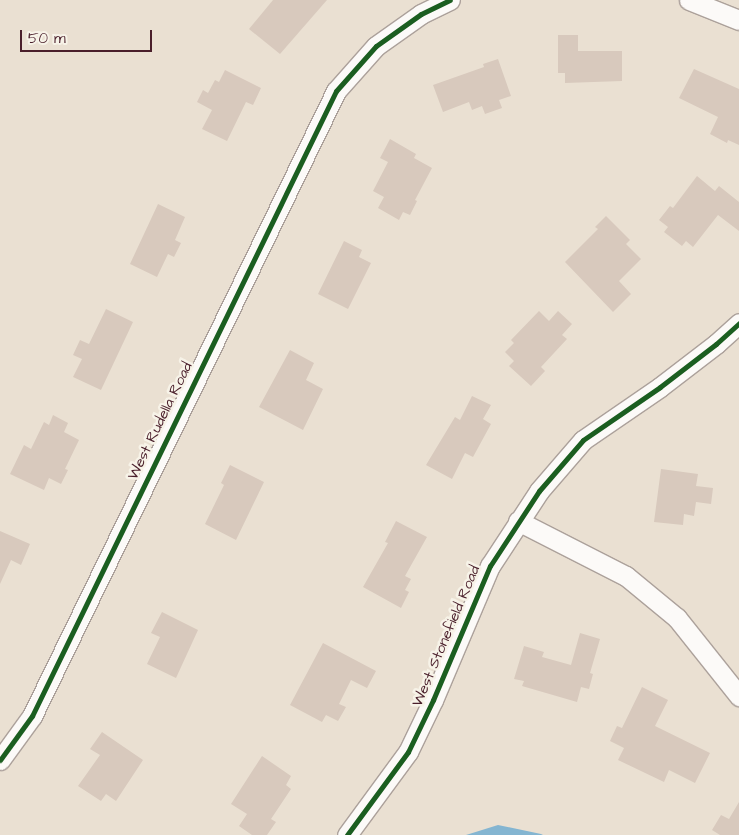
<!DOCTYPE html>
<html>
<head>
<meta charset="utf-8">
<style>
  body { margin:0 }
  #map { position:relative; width:739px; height:835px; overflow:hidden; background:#eae0d2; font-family:"Architects Daughter",sans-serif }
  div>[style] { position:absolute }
  .water>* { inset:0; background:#84b5d1 }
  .building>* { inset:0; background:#d8c9bd }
  .roads { filter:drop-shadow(1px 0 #aca19b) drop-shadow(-1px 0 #aca19b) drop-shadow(0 1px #aca19b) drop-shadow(0 -1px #aca19b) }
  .street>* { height:19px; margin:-9.5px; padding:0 9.5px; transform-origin:9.5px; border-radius:9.5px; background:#fcfaf8 }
  .cycleway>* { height:5px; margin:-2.5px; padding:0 2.5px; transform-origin:2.5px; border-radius:2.5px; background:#1b5e20 }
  span { translate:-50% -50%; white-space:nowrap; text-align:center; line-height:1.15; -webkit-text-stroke:5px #f7f3e8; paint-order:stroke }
  .street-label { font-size:15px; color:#4a1f2b }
  .scale { position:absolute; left:20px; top:30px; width:132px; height:22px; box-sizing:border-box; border:2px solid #4a1f2b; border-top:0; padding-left:6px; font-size:15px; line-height:18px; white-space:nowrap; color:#4a1f2b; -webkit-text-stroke:4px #f7f3e8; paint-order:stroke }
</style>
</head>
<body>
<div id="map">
  <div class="water">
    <div style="clip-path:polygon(498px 825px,541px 834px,543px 835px,466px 835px)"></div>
  </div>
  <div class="building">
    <div style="clip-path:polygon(273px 0,327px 0,280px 54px,249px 29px)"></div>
    <div style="clip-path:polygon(558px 35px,578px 35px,578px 51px,622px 51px,622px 81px,565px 83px,565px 73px,558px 73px)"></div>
    <div style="clip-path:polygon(498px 59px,511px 96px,499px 100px,502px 108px,485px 114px,482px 106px,472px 110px,469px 102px,443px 112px,433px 85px,484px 67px,483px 64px)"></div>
    <div style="clip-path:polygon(694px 69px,739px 89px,739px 145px,728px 140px,727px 143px,710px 134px,718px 117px,679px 98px)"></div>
    <div style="clip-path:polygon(225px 70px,261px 88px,253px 105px,246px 102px,227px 141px,202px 129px,212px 110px,197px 102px,203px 90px,208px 93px,215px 80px,219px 82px)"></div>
    <div style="clip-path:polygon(390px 139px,416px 154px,414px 158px,432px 168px,415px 200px,417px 201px,410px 215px,403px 212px,399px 220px,378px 208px,384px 197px,373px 191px,388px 162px,380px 158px)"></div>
    <div style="clip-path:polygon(697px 176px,715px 191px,719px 186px,739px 202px,739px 231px,718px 215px,693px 247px,686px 241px,682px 246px,664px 232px,668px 227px,659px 220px,670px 206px,673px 208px)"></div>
    <div style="clip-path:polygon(158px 204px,185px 217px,175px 240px,181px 243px,174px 257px,168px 254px,157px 277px,130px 264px)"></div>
    <div style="clip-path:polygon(606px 216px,630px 240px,626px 244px,641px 259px,619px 281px,631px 294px,613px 312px,565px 262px,598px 229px,595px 227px)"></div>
    <div style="clip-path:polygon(344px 241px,362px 250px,359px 257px,371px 263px,348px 309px,318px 294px)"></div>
    <div style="clip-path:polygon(106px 309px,133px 322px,101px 390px,73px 377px,82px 359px,73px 355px,80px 340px,89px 344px)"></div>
    <div style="clip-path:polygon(539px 311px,549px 321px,558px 311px,572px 324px,562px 335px,567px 339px,541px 367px,545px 371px,531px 386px,509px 366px,514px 361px,505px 352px,514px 343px,511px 340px)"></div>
    <div style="clip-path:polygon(290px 350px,314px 363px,306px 380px,323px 389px,303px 430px,259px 407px)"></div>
    <div style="clip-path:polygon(472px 396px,491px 405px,483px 419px,491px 424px,473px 457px,465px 453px,452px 479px,426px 465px,455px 417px,460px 420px)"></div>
    <div style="clip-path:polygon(53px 415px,68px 423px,64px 432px,79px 440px,65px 469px,68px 470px,61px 484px,49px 478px,44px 490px,10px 474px,24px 445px,31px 449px,44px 422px,49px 425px)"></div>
    <div style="clip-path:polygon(230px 465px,264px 482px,236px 540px,205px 524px,224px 485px,221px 483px)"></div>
    <div style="clip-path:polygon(661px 469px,698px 474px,696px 486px,713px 488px,711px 504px,696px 502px,694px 516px,684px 514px,683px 525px,654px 522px)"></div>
    <div style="clip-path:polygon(396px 521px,427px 537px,405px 576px,411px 579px,405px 590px,409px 592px,401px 608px,363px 587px,388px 543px,385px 542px)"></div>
    <div style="clip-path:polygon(0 531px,30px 544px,21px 565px,11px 560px,0 584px)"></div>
    <div style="clip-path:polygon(162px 612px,198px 630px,176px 678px,147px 664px,160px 637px,151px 633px)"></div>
    <div style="clip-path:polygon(580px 633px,600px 639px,590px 673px,593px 674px,589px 689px,581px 687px,577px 702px,522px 686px,524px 681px,514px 679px,524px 646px,544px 652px,542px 657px,571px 665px)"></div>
    <div style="clip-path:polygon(323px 643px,376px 671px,367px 688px,351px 680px,339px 704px,346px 707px,338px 721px,326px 715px,322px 722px,290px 705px)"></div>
    <div style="clip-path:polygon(642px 687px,668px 700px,655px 726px,710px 753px,695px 783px,669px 770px,664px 782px,618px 760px,624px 748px,610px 741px,617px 726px,622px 728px)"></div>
    <div style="clip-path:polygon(102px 732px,143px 760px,116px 801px,106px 794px,101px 801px,78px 786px,100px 755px,90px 749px)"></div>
    <div style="clip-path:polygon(262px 756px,291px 776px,286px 785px,291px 789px,271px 819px,276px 822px,267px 835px,252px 835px,239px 826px,247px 814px,231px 804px)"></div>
    <div style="clip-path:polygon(739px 802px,739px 835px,720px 835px,712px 830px,721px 815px,729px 819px)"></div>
  </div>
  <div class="roads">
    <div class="street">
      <div style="left:689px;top:0;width:54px;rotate:21.8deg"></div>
      <div style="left:518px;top:521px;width:121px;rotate:27deg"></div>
      <div style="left:626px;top:576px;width:66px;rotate:39.5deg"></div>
      <div style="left:677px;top:618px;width:100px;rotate:51.5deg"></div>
      <div style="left:0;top:760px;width:54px;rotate:-54deg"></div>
      <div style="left:32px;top:716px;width:695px;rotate:-64.06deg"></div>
      <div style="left:336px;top:91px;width:60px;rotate:-48.4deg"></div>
      <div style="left:376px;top:46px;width:55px;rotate:-35.4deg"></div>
      <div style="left:421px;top:14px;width:32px;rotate:-26deg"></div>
      <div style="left:347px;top:835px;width:103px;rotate:-53.7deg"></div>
      <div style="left:408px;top:752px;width:58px;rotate:-64.3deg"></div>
      <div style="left:433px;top:700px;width:146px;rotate:-67deg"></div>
      <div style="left:490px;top:566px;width:90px;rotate:-56.8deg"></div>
      <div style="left:539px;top:491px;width:67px;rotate:-49.2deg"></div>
      <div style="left:583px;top:440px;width:93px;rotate:-34.5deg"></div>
      <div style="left:660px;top:387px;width:71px;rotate:-37.5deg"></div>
      <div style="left:716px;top:344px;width:31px;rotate:-42deg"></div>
    </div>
  </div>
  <div class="cycleway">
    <div style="left:0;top:760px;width:54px;rotate:-54deg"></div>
    <div style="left:32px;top:716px;width:695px;rotate:-64.06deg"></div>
    <div style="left:336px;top:91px;width:60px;rotate:-48.4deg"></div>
    <div style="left:376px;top:46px;width:55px;rotate:-35.4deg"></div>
    <div style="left:421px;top:14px;width:32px;rotate:-26deg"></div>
    <div style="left:347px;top:835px;width:103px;rotate:-53.7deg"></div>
    <div style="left:408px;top:752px;width:58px;rotate:-64.3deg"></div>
    <div style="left:433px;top:700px;width:146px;rotate:-67deg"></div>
    <div style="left:490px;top:566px;width:90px;rotate:-56.8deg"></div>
    <div style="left:539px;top:491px;width:67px;rotate:-49.2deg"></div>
    <div style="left:583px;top:440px;width:93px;rotate:-34.5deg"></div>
    <div style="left:660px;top:387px;width:71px;rotate:-37.5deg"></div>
    <div style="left:716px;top:344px;width:31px;rotate:-42deg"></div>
  </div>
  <div class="street-label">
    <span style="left:160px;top:421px;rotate:-64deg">West Rudella Road</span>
    <span style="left:446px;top:636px;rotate:-67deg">West Stonefield Road</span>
  </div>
  <div class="scale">50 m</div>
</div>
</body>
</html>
